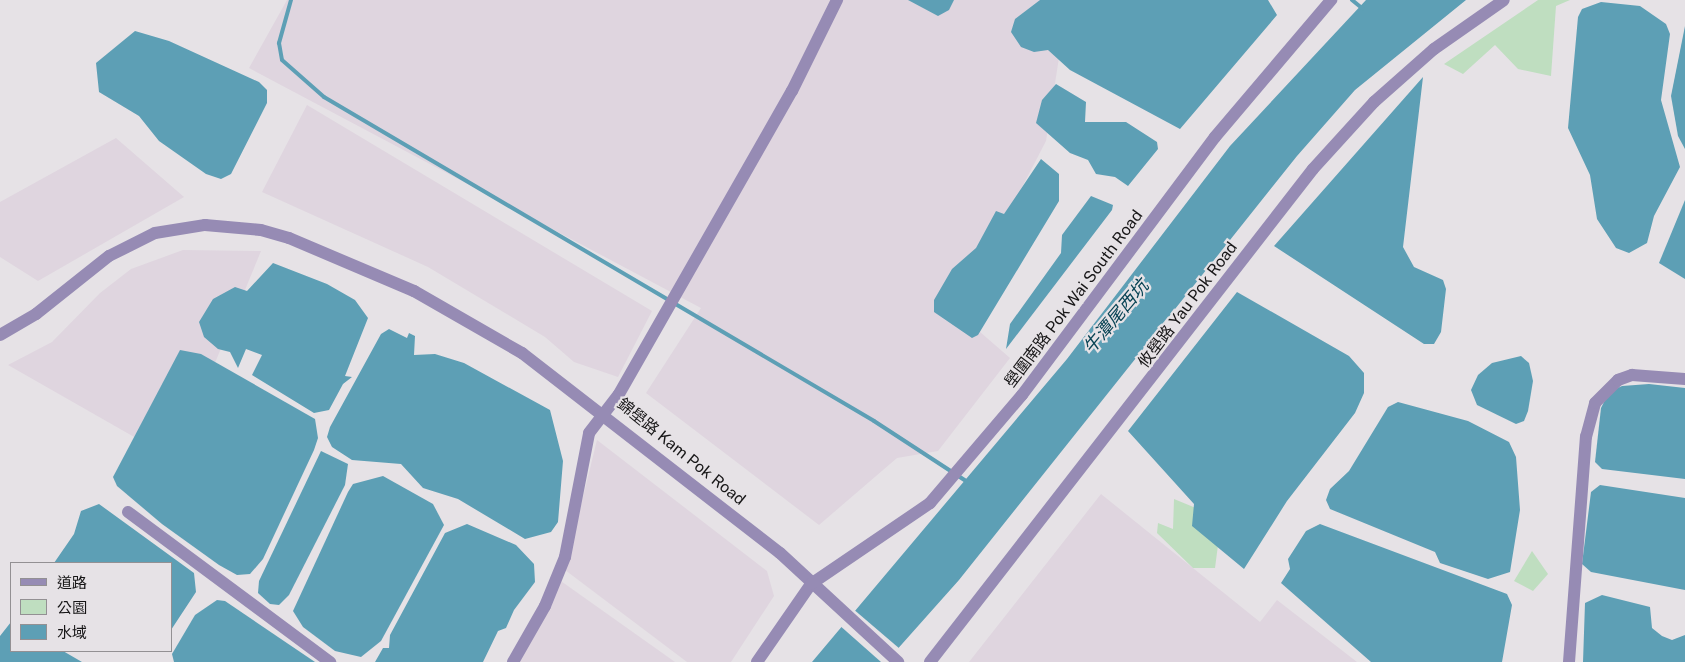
<!DOCTYPE html>
<html>
<head>
<meta charset="utf-8">
<style>
  body { margin:0 }
  #map { position:relative; width:1685px; height:662px; overflow:hidden; background:#e6e2e6; font-family:"Public Sans","Noto Sans TC",sans-serif }
  div>[style] { position:absolute }
  .built>* { inset:0; background:#dfd5df }
  .green>* { inset:0; background:#bfdec0 }
  .water>* { inset:0; background:#5d9fb5 }
  .pier>* { inset:0; background:#e6e2e6 }
  .stream>* { height:4px; margin:-2px; padding:0 2px; transform-origin:2px; border-radius:2px; background:#5d9fb5 }
  .minor>* { height:12px; margin:-6px; padding:0 6px; transform-origin:6px; border-radius:6px; background:#968bb4 }
  span { translate:-50% -50%; white-space:nowrap; text-align:center; line-height:1.15; -webkit-text-stroke:4.5px #e6e2e6; paint-order:stroke }
  .street-label { font-size:16px; color:#171617 }
  .water-label { font-size:18px; color:#094455; font-style:italic }
  .legend { position:absolute; left:10px; top:562px; width:162px; height:90px; box-sizing:border-box; background:#e6e2e6; border:1px solid #939093; margin:0; padding:6px 9px; list-style:none; font-size:15px; color:#171617 }
  .legend li { display:flex; align-items:center; gap:10px; height:25px }
  .legend b { width:25px; border:1px solid #939093 }
</style>
</head>
<body>
<div id="map">
  <div class="built">
    <div style="clip-path:polygon(287px 0,1068px 0,1046px 141px,957px 312px,1010px 358px,938px 451px,897px 458px,819px 525px,646px 393px,701px 308px,249px 68px)"></div>
    <div style="clip-path:polygon(307px 105px,652px 311px,618px 377px,574px 362px,545px 337px,428px 267px,262px 192px)"></div>
    <div style="clip-path:polygon(116px 138px,184px 197px,38px 281px,0 257px,0 202px)"></div>
    <div style="clip-path:polygon(183px 250px,261px 251px,196px 409px,164px 454px,8px 365px,52px 342px,100px 293px,131px 269px)"></div>
    <div style="clip-path:polygon(597px 440px,767px 571px,774px 596px,731px 662px,687px 662px,565px 570px)"></div>
    <div style="clip-path:polygon(1101px 494px,1260px 622px,1277px 600px,1357px 662px,969px 662px)"></div>
    <div style="clip-path:polygon(558px 579px,675px 662px,510px 662px)"></div>
  </div>
  <div class="green">
    <div style="clip-path:polygon(1538px 0,1570px 0,1556px 6px,1551px 76px,1518px 69px,1495px 45px,1463px 74px,1444px 64px)"></div>
    <div style="clip-path:polygon(1174px 499px,1208px 513px,1220px 530px,1215px 568px,1193px 568px,1157px 533px,1158px 523px,1173px 529px)"></div>
    <div style="clip-path:polygon(1532px 551px,1548px 574px,1533px 591px,1514px 581px)"></div>
  </div>
  <div class="water">
    <div style="clip-path:polygon(908px 0,954px 0,949px 10px,938px 16px)"></div>
    <div style="clip-path:polygon(1040px 0,1268px 0,1277px 15px,1180px 129px,1070px 70px,1048px 50px,1034px 52px,1021px 47px,1011px 32px,1015px 19px)"></div>
    <div style="clip-path:polygon(1366px 0,1466px 0,1355px 90px,1297px 156px,959px 580px,886px 662px,812px 662px,1067px 359px,1230px 146px)"></div>
    <div style="clip-path:polygon(1601px 2px,1640px 6px,1666px 24px,1670px 34px,1661px 100px,1680px 167px,1654px 216px,1647px 243px,1629px 253px,1616px 248px,1597px 219px,1590px 175px,1568px 128px,1578px 17px,1582px 9px)"></div>
    <div style="clip-path:polygon(1685px 26px,1685px 149px,1678px 136px,1671px 96px)"></div>
    <div style="clip-path:polygon(135px 31px,169px 41px,259px 82px,267px 90px,267px 103px,231px 174px,221px 179px,206px 174px,159px 141px,139px 116px,99px 92px,96px 63px)"></div>
    <div style="clip-path:polygon(1423px 77px,1403px 247px,1414px 267px,1443px 280px,1446px 289px,1441px 332px,1434px 344px,1424px 344px,1274px 246px)"></div>
    <div style="clip-path:polygon(1056px 84px,1086px 102px,1085px 122px,1126px 122px,1157px 142px,1158px 149px,1128px 186px,1115px 177px,1096px 174px,1088px 160px,1070px 153px,1036px 123px,1042px 100px)"></div>
    <div style="clip-path:polygon(1041px 159px,1059px 174px,1059px 201px,978px 335px,972px 338px,934px 312px,934px 300px,952px 269px,976px 248px,996px 211px,1004px 214px)"></div>
    <div style="clip-path:polygon(1091px 196px,1113px 205px,1112px 210px,1006px 349px,1010px 324px,1061px 253px,1062px 235px)"></div>
    <div style="clip-path:polygon(1685px 200px,1685px 279px,1659px 263px)"></div>
    <div style="clip-path:polygon(273px 263px,327px 284px,355px 300px,368px 318px,345px 376px,352px 377px,343px 384px,329px 410px,314px 413px,252px 375px,262px 355px,246px 349px,238px 368px,230px 352px,218px 349px,204px 337px,199px 322px,213px 299px,235px 287px,247px 291px)"></div>
    <div style="clip-path:polygon(1237px 292px,1349px 356px,1364px 373px,1364px 393px,1355px 413px,1287px 501px,1244px 569px,1192px 526px,1194px 504px,1128px 431px)"></div>
    <div style="clip-path:polygon(389px 329px,407px 338px,409px 333px,415px 336px,414px 355px,435px 354px,464px 363px,550px 410px,563px 461px,558px 522px,551px 532px,525px 539px,458px 499px,423px 488px,401px 464px,352px 460px,332px 447px,327px 437px,330px 427px,381px 334px)"></div>
    <div style="clip-path:polygon(180px 350px,201px 354px,315px 419px,318px 438px,314px 450px,263px 559px,250px 574px,237px 575px,219px 565px,162px 524px,117px 486px,113px 477px)"></div>
    <div style="clip-path:polygon(1521px 356px,1529px 363px,1533px 381px,1528px 411px,1524px 421px,1516px 424px,1477px 405px,1471px 390px,1478px 375px,1492px 363px)"></div>
    <div style="clip-path:polygon(1649px 384px,1685px 388px,1685px 479px,1602px 469px,1595px 462px,1601px 408px,1609px 392px,1622px 386px)"></div>
    <div style="clip-path:polygon(1398px 402px,1468px 421px,1509px 442px,1516px 457px,1520px 510px,1510px 572px,1488px 579px,1440px 563px,1435px 552px,1330px 509px,1326px 500px,1330px 489px,1349px 471px,1388px 407px)"></div>
    <div style="clip-path:polygon(321px 451px,348px 464px,345px 485px,289px 595px,279px 605px,270px 604px,258px 593px,259px 581px)"></div>
    <div style="clip-path:polygon(383px 476px,433px 504px,444px 525px,381px 641px,361px 657px,335px 651px,303px 627px,293px 611px,348px 492px,353px 484px)"></div>
    <div style="clip-path:polygon(1600px 485px,1685px 498px,1685px 590px,1591px 572px,1582px 564px,1591px 492px)"></div>
    <div style="clip-path:polygon(99px 504px,194px 573px,196px 592px,171px 630px,171px 563px,54px 563px,74px 534px,81px 511px)"></div>
    <div style="clip-path:polygon(467px 524px,516px 545px,534px 564px,535px 582px,514px 610px,506px 628px,498px 631px,483px 662px,375px 662px,383px 648px,389px 648px,390px 635px,445px 533px)"></div>
    <div style="clip-path:polygon(1320px 524px,1507px 594px,1512px 605px,1502px 662px,1371px 662px,1281px 583px,1290px 569px,1288px 559px,1306px 531px)"></div>
    <div style="clip-path:polygon(1602px 595px,1650px 607px,1652px 628px,1662px 636px,1672px 640px,1685px 635px,1685px 662px,1583px 662px,1585px 603px)"></div>
    <div style="clip-path:polygon(217px 600px,225px 601px,315px 662px,174px 662px,172px 654px,195px 615px)"></div>
    <div style="clip-path:polygon(11px 622px,11px 651px,63px 651px,82px 662px,0 662px,0 636px)"></div>
  </div>
  <div class="pier">
    <div style="clip-path:polygon(852px 608px,900px 649px,889px 662px,881px 662px,838px 624px)"></div>
  </div>
  <div class="stream">
    <div style="left:291px;top:0;width:45px;rotate:105.6deg"></div>
    <div style="left:279px;top:43px;width:17px;rotate:80deg"></div>
    <div style="left:282px;top:60px;width:56px;rotate:41.4deg"></div>
    <div style="left:324px;top:97px;width:638px;rotate:30.5deg"></div>
    <div style="left:874px;top:421px;width:113px;rotate:33.1deg"></div>
    <div style="left:1352px;top:0;width:13px;rotate:39deg"></div>
  </div>
  <div class="minor">
    <div style="left:0;top:335px;width:42px;rotate:-30.3deg"></div>
    <div style="left:36px;top:314px;width:93px;rotate:-38.5deg"></div>
    <div style="left:109px;top:256px;width:51px;rotate:-26.6deg"></div>
    <div style="left:155px;top:233px;width:51px;rotate:-9.1deg"></div>
    <div style="left:205px;top:225px;width:56px;rotate:5.1deg"></div>
    <div style="left:261px;top:230px;width:29px;rotate:16deg"></div>
    <div style="left:289px;top:238px;width:136px;rotate:23deg"></div>
    <div style="left:414px;top:291px;width:125px;rotate:29.9deg"></div>
    <div style="left:522px;top:353px;width:326px;rotate:37.8deg"></div>
    <div style="left:780px;top:553px;width:161px;rotate:42.7deg"></div>
    <div style="left:128px;top:512px;width:252px;rotate:36.6deg"></div>
    <div style="left:513px;top:662px;width:64px;rotate:-60.3deg"></div>
    <div style="left:545px;top:606px;width:53px;rotate:-67.8deg"></div>
    <div style="left:565px;top:557px;width:126px;rotate:-79deg"></div>
    <div style="left:589px;top:433px;width:49px;rotate:-52.4deg"></div>
    <div style="left:619px;top:394px;width:349px;rotate:-60.3deg"></div>
    <div style="left:792px;top:91px;width:102px;rotate:-63.7deg"></div>
    <div style="left:757px;top:662px;width:95px;rotate:-55.3deg"></div>
    <div style="left:811px;top:584px;width:144px;rotate:-34.2deg"></div>
    <div style="left:930px;top:503px;width:142px;rotate:-49.6deg"></div>
    <div style="left:1022px;top:395px;width:322px;rotate:-53.2deg"></div>
    <div style="left:1215px;top:137px;width:180px;rotate:-49.7deg"></div>
    <div style="left:930px;top:662px;width:624px;rotate:-52.16deg"></div>
    <div style="left:1313px;top:169px;width:91px;rotate:-47.7deg"></div>
    <div style="left:1374px;top:102px;width:80px;rotate:-41.5deg"></div>
    <div style="left:1434px;top:49px;width:85px;rotate:-35deg"></div>
    <div style="left:1569px;top:662px;width:226px;rotate:-85.7deg"></div>
    <div style="left:1586px;top:437px;width:35px;rotate:-75deg"></div>
    <div style="left:1595px;top:403px;width:33px;rotate:-45deg"></div>
    <div style="left:1618px;top:380px;width:15px;rotate:-20deg"></div>
    <div style="left:1632px;top:375px;width:53px;rotate:4.3deg"></div>
  </div>
  <div class="street-label">
    <span style="left:1074px;top:299px;rotate:-53deg">壆圍南路 Pok Wai South Road</span>
    <span style="left:1188px;top:305px;rotate:-53deg">攸壆路 Yau Pok Road</span>
    <span style="left:681px;top:452px;rotate:39deg">錦壆路 Kam Pok Road</span>
  </div>
  <div class="water-label">
    <span style="left:1116px;top:317px;rotate:-50deg">牛潭尾西坑</span>
  </div>
  <ul class="legend">
  <li><b style="height:6px;background:#968bb4"></b>道路</li>
  <li><b style="height:14px;background:#bfdec0"></b>公園</li>
  <li><b style="height:14px;background:#5d9fb5"></b>水域</li>
  </ul>
</div>
</body>
</html>
